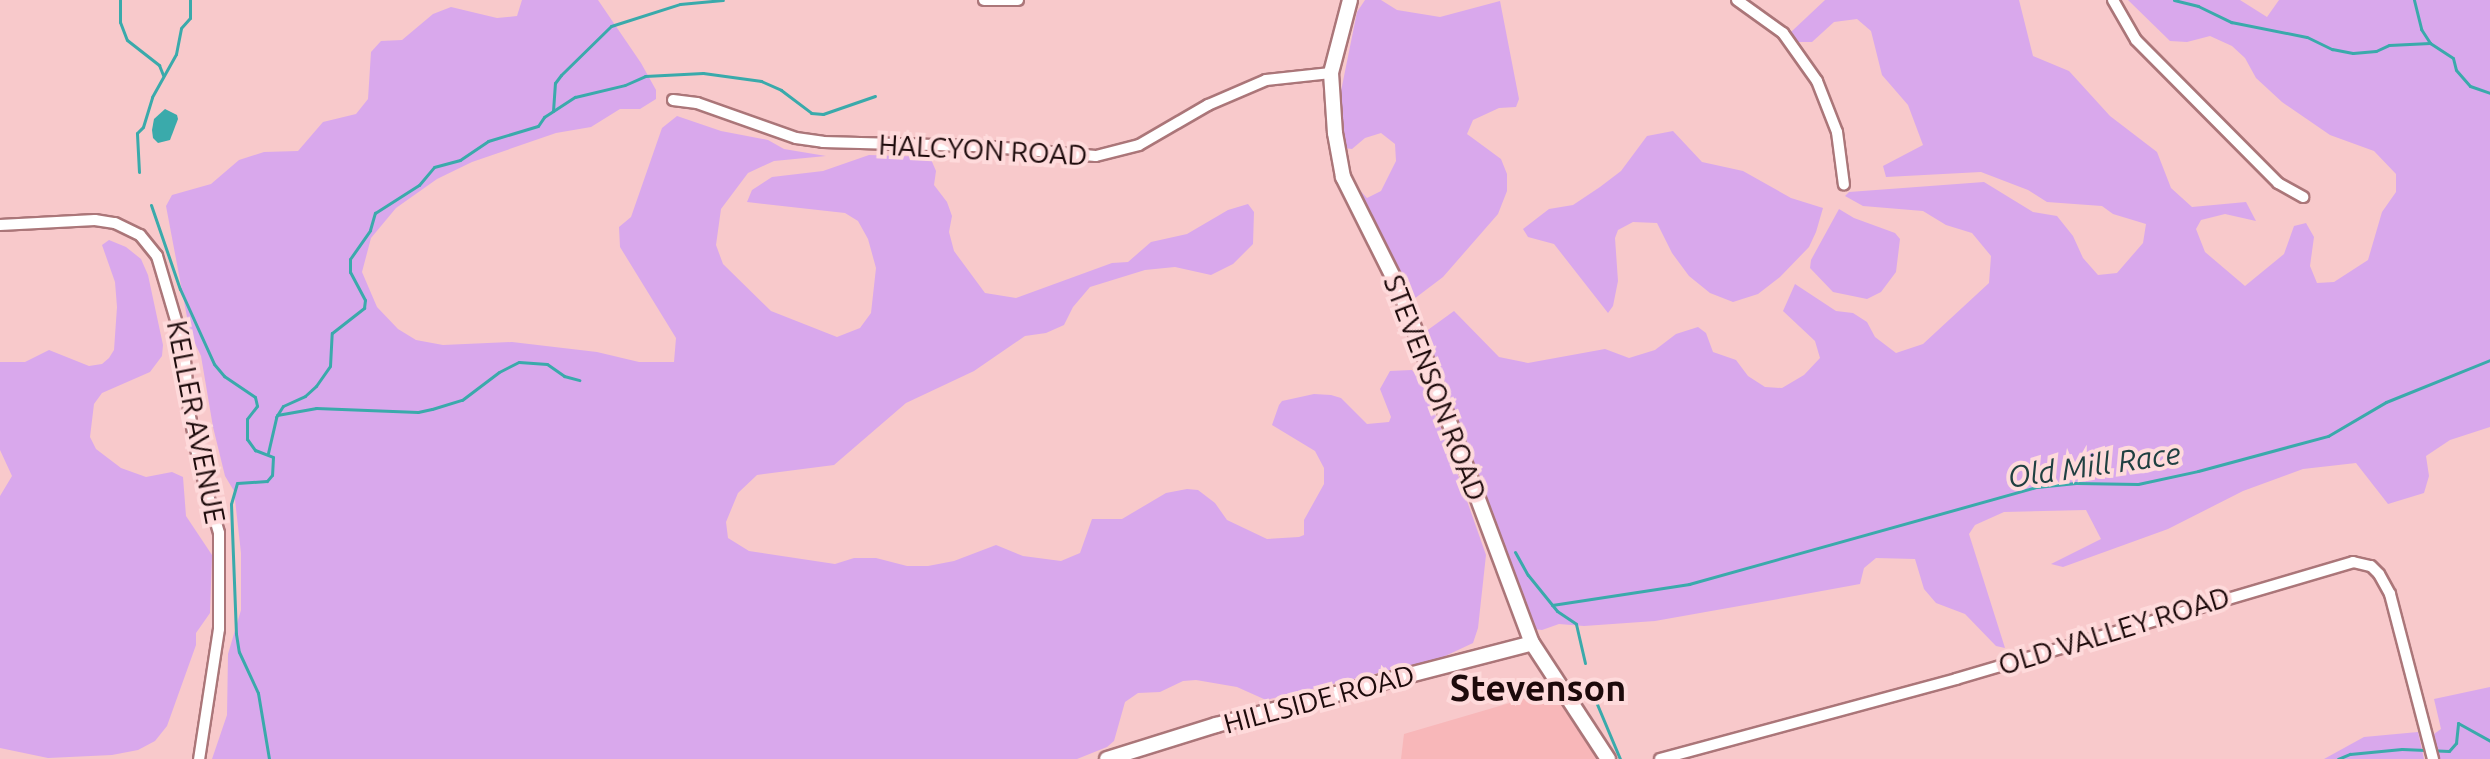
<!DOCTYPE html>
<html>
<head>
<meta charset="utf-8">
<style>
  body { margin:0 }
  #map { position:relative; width:2490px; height:759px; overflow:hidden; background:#f8c9cb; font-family:Ubuntu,sans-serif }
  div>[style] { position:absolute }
  .built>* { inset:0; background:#f8b7b9 }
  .green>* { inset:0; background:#d9a8ec }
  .water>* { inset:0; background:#3aaaab }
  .stream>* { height:3px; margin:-1.5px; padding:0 1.5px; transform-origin:1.5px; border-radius:1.5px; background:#3aaaab }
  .roads { filter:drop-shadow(2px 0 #ab7679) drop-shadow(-2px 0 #ab7679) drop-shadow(0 2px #ab7679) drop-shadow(0 -2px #ab7679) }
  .street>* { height:10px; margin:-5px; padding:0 5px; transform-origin:5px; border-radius:5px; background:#fff }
  .secondary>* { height:14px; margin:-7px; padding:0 7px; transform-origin:7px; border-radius:7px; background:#fff }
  span { translate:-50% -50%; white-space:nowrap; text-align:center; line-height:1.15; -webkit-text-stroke:8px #fedadb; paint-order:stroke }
  .street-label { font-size:28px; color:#1d0a0b }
  .water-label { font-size:30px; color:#1f4041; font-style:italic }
  .district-label { font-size:36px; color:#1d0a0b; font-weight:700 }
</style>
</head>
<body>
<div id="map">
  <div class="built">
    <div style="clip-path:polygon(1554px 690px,1591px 739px,1601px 759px,1401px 759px,1404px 734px)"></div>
  </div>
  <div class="green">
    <div style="clip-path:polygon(522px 0,598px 0,641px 63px,656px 90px,656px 99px,640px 109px,620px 109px,591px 127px,556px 133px,472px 162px,437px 179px,396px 208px,371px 238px,362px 272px,377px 307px,398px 329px,416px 340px,443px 345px,512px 342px,597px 352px,639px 362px,674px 362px,676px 338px,620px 247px,619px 227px,631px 217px,662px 128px,677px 116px,721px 131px,768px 140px,784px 149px,826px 156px,774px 161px,748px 173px,721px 209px,716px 245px,723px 264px,771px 311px,837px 337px,860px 328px,871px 313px,876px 268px,868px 239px,858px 221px,845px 213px,747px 202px,752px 190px,772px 177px,823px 171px,869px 155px,930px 157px,936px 171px,934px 185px,947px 202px,952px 216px,949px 232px,954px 251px,985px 293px,1016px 298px,1112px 263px,1128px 262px,1151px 242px,1187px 234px,1228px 210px,1248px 204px,1254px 212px,1253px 244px,1233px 264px,1211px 275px,1175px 267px,1145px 270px,1090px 287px,1073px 307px,1064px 325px,1046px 333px,1025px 336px,974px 371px,906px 403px,834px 465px,757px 475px,738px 493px,726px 522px,728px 538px,749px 551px,835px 564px,854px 558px,876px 558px,907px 566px,928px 566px,954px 561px,996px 545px,1023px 556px,1061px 561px,1080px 553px,1092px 519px,1122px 519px,1166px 493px,1187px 489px,1198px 490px,1215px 503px,1227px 520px,1267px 539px,1299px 537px,1304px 535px,1304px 520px,1324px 484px,1324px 468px,1315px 451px,1272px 425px,1279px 405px,1282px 401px,1314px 394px,1331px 395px,1341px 398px,1367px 424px,1389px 422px,1391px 417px,1380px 389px,1390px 371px,1412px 370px,1422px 383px,1445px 438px,1486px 555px,1478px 628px,1473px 643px,1441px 658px,1266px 700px,1237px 687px,1196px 680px,1183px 681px,1160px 692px,1138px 693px,1125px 702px,1114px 741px,1107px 747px,1077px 759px,212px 759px,227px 715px,228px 654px,241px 610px,241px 553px,234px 491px,225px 476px,213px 427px,201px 356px,190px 333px,166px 206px,172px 195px,211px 184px,239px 160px,264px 152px,298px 151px,323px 122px,356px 114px,368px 99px,371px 52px,381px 41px,402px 40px,433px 14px,451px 7px,497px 18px,517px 16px)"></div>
    <div style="clip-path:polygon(1365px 0,1381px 0,1397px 10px,1440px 17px,1500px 1px,1519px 99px,1516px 107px,1499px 108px,1473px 120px,1467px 134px,1501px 159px,1507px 174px,1507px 191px,1498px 214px,1443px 277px,1414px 299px,1407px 295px,1353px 183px,1367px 198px,1381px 191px,1396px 161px,1395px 144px,1381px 133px,1365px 138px,1352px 149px,1344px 148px,1340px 96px,1357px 12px)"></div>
    <div style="clip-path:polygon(1825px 0,2019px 0,2033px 56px,2069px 71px,2110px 116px,2157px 152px,2171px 188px,2192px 207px,2246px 202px,2256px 221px,2225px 214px,2201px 220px,2196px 229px,2205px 252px,2245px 286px,2284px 254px,2294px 226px,2306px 223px,2314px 237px,2310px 266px,2317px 283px,2334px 282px,2368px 260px,2382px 212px,2396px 192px,2396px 174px,2374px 151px,2330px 135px,2282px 102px,2256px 78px,2245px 58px,2232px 46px,2210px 36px,2187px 42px,2170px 41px,2128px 0,2240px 0,2267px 17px,2279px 0,2490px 0,2490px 427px,2450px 440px,2426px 456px,2429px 476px,2424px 493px,2388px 504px,2356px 463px,2303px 469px,2243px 491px,2168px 529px,2063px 567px,2051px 564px,2101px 539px,2086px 510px,2004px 512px,1975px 525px,1969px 534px,2005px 648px,1996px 646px,1965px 614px,1936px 603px,1924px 589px,1915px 559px,1876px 558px,1864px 568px,1860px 584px,1773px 600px,1655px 621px,1584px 626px,1559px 624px,1542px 630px,1533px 629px,1464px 436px,1433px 364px,1425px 332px,1454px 311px,1499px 357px,1528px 363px,1605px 349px,1629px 358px,1655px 350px,1676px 334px,1698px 327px,1706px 333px,1713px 352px,1736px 360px,1748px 376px,1765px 387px,1782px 388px,1804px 375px,1820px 358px,1815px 341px,1783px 311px,1795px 284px,1836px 311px,1853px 313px,1867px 322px,1875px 337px,1896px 353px,1923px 344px,1989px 283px,1991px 256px,1972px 233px,1946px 225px,1923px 211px,1863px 206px,1845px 196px,1849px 192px,1984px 182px,2033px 212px,2057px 216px,2073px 236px,2083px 258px,2098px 275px,2117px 273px,2143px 243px,2146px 224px,2113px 214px,2102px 206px,2047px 202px,2028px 190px,1981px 172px,1886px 177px,1883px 166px,1923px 145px,1908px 105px,1882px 75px,1871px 31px,1857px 19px,1834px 22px,1812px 42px,1794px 42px,1791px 32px)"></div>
    <div style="clip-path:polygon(1673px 131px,1702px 162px,1743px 171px,1791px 198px,1823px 208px,1816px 232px,1809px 247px,1780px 277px,1758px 294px,1733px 302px,1710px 293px,1689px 276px,1672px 253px,1657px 223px,1633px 222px,1618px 230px,1615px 238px,1618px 281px,1613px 306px,1608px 313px,1554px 244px,1528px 237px,1523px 229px,1549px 209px,1573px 205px,1600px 187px,1621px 171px,1647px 136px)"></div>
    <div style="clip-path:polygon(1839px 209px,1854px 218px,1895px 233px,1900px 239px,1896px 272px,1881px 292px,1867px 299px,1833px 292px,1810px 268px,1811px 260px)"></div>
    <div style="clip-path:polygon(109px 240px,126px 247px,141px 259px,148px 275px,163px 345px,162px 356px,150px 372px,102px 393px,94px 404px,90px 437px,96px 449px,121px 468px,146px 477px,172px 472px,183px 477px,186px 516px,212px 555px,210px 613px,196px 633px,196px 645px,167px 726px,155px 741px,138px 750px,112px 755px,48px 758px,0 748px,0 496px,12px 476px,0 450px,0 362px,25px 362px,49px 350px,89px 366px,102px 364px,109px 358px,114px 350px,117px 307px,115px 282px,102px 245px)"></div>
    <div style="clip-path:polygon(2490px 687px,2490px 759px,2439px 759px,2434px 734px,2441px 729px,2434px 699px)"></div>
    <div style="clip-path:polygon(2418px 732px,2424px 759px,2324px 759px,2364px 737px)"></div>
  </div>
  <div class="water">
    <div style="clip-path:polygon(165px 109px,177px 115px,178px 119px,170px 140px,158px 143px,153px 138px,152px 130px,154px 119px)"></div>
  </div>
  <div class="stream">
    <div style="left:120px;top:0;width:22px;rotate:90deg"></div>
    <div style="left:120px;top:22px;width:19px;rotate:69deg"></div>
    <div style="left:127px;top:40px;width:41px;rotate:38deg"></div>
    <div style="left:159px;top:65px;width:11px;rotate:68deg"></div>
    <div style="left:2174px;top:0;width:25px;rotate:14deg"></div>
    <div style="left:2198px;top:6px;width:37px;rotate:26deg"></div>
    <div style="left:2231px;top:22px;width:77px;rotate:11.2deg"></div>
    <div style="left:2307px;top:37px;width:28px;rotate:26deg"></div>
    <div style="left:2332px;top:49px;width:21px;rotate:11deg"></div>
    <div style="left:2353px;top:53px;width:23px;rotate:-5deg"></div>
    <div style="left:2376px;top:51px;width:14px;rotate:-25deg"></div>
    <div style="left:2389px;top:45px;width:41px;rotate:-2.8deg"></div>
    <div style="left:2414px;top:0;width:30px;rotate:76deg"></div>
    <div style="left:2421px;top:29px;width:17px;rotate:57deg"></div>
    <div style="left:2430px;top:43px;width:27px;rotate:33deg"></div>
    <div style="left:2453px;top:58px;width:12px;rotate:76deg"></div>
    <div style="left:2456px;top:70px;width:21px;rotate:49deg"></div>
    <div style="left:2470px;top:86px;width:21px;rotate:19deg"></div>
    <div style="left:553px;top:111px;width:28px;rotate:-86deg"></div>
    <div style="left:555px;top:83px;width:10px;rotate:-53deg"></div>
    <div style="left:561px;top:75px;width:70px;rotate:-44.4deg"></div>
    <div style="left:611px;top:26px;width:72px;rotate:-17.7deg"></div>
    <div style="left:680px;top:4px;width:43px;rotate:-5.3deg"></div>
    <div style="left:139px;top:172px;width:39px;rotate:-93deg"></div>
    <div style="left:137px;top:133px;width:8px;rotate:-45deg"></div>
    <div style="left:143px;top:127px;width:31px;rotate:-73deg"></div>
    <div style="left:152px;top:97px;width:49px;rotate:-60.8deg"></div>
    <div style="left:176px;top:54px;width:26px;rotate:-79deg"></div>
    <div style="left:181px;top:28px;width:13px;rotate:-48deg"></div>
    <div style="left:190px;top:18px;width:18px;rotate:-90deg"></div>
    <div style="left:151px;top:205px;width:89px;rotate:71deg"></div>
    <div style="left:180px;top:289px;width:82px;rotate:65.6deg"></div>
    <div style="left:214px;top:364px;width:16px;rotate:50deg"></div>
    <div style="left:224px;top:376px;width:37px;rotate:34deg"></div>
    <div style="left:255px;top:397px;width:9px;rotate:77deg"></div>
    <div style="left:257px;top:406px;width:16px;rotate:128deg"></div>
    <div style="left:247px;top:419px;width:20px;rotate:90deg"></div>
    <div style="left:247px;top:439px;width:14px;rotate:54deg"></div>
    <div style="left:255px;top:450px;width:19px;rotate:21deg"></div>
    <div style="left:273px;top:457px;width:18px;rotate:93deg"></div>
    <div style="left:272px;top:475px;width:8px;rotate:130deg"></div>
    <div style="left:267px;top:481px;width:30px;rotate:176deg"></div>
    <div style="left:237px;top:483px;width:22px;rotate:106deg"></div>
    <div style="left:231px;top:504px;width:130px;rotate:87.8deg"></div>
    <div style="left:236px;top:634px;width:18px;rotate:81deg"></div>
    <div style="left:239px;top:652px;width:45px;rotate:65.1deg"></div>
    <div style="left:258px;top:693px;width:67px;rotate:80.5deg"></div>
    <div style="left:277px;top:415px;width:40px;rotate:-10deg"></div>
    <div style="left:316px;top:408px;width:102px;rotate:2.2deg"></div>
    <div style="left:418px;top:412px;width:14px;rotate:-12deg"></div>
    <div style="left:432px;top:409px;width:31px;rotate:-17deg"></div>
    <div style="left:462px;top:400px;width:46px;rotate:-37.1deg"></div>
    <div style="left:499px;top:372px;width:22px;rotate:-27deg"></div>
    <div style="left:519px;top:362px;width:28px;rotate:4deg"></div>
    <div style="left:547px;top:364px;width:21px;rotate:35deg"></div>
    <div style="left:564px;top:376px;width:16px;rotate:15deg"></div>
    <div style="left:268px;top:453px;width:37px;rotate:-77deg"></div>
    <div style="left:276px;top:417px;width:13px;rotate:-58deg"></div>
    <div style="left:283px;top:406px;width:24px;rotate:-24deg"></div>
    <div style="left:305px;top:396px;width:15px;rotate:-42deg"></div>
    <div style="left:316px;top:386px;width:24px;rotate:-55deg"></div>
    <div style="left:330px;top:366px;width:33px;rotate:-87deg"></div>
    <div style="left:332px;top:333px;width:41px;rotate:-38deg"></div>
    <div style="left:364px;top:308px;width:8px;rotate:-83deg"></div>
    <div style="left:365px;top:300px;width:32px;rotate:-118deg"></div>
    <div style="left:350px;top:272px;width:13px;rotate:-90deg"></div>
    <div style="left:350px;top:259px;width:35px;rotate:-55deg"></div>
    <div style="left:370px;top:230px;width:18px;rotate:-74deg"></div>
    <div style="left:375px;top:213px;width:52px;rotate:-32.5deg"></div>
    <div style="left:419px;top:185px;width:23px;rotate:-50deg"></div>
    <div style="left:434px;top:167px;width:27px;rotate:-15deg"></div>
    <div style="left:460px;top:160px;width:34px;rotate:-34deg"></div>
    <div style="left:488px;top:141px;width:52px;rotate:-16.7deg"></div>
    <div style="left:538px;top:126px;width:11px;rotate:-56deg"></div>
    <div style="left:544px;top:117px;width:37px;rotate:-33deg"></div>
    <div style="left:575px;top:97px;width:51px;rotate:-13.5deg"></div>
    <div style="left:625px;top:85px;width:22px;rotate:-24deg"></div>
    <div style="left:645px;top:76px;width:58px;rotate:-3deg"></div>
    <div style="left:703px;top:73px;width:59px;rotate:7.9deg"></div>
    <div style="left:761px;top:81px;width:22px;rotate:24deg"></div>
    <div style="left:781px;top:90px;width:38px;rotate:37deg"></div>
    <div style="left:811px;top:113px;width:12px;rotate:5deg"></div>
    <div style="left:823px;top:114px;width:55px;rotate:-19.1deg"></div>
    <div style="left:1515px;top:552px;width:26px;rotate:61deg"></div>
    <div style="left:1528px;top:575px;width:46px;rotate:51.1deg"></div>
    <div style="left:1557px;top:611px;width:23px;rotate:34deg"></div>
    <div style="left:1576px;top:624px;width:40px;rotate:77deg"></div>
    <div style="left:1552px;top:605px;width:139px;rotate:-8.7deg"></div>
    <div style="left:1689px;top:584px;width:361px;rotate:-15.6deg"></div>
    <div style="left:2037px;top:487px;width:39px;rotate:-6deg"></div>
    <div style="left:2076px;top:483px;width:62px;rotate:0.9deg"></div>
    <div style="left:2138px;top:484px;width:61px;rotate:-12.2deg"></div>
    <div style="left:2198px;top:471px;width:135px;rotate:-15.1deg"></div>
    <div style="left:2328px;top:436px;width:67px;rotate:-30.4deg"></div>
    <div style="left:2386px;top:402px;width:112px;rotate:-22deg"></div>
    <div style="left:1594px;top:697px;width:67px;rotate:67.2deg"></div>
    <div style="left:2338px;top:759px;width:13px;rotate:-23deg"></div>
    <div style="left:2350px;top:754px;width:52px;rotate:-5.5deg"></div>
    <div style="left:2402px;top:749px;width:47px;rotate:2.4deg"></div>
    <div style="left:2449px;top:751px;width:11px;rotate:-49deg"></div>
    <div style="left:2456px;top:743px;width:20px;rotate:-84deg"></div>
    <div style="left:2458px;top:723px;width:37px;rotate:29deg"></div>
  </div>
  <div class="roads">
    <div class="street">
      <div style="left:984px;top:0;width:34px"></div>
      <div style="left:1737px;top:0;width:57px;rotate:35.7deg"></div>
      <div style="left:1783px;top:33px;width:59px;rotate:54.7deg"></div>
      <div style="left:1817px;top:81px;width:55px;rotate:68.6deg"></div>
      <div style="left:1837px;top:132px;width:53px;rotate:82.5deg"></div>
      <div style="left:2113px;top:0;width:46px;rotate:60.1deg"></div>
      <div style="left:2136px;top:40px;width:202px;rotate:45.2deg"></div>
      <div style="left:2278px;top:183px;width:29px;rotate:29deg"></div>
      <div style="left:673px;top:100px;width:24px;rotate:7deg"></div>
      <div style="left:697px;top:103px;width:105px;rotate:19.5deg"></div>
      <div style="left:796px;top:138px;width:27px;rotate:8deg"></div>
      <div style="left:823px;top:142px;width:158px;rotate:1.5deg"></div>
      <div style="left:981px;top:146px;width:115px;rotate:5deg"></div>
      <div style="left:1096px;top:156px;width:44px;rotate:-14.3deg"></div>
      <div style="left:1139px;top:145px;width:80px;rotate:-30.1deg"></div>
      <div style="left:1208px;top:105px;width:63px;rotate:-23.3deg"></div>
      <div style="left:1266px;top:80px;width:65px;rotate:-6.1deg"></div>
      <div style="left:0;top:225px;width:95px;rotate:-3deg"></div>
      <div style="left:95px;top:220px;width:20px;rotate:9deg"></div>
      <div style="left:115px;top:223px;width:28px;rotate:26deg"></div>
      <div style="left:140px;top:235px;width:27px;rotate:51deg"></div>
      <div style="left:157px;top:256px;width:95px;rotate:73.5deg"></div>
      <div style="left:184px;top:347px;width:64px;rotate:85.5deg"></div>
      <div style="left:189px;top:411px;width:54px;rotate:79.3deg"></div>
      <div style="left:199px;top:464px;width:72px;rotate:73.8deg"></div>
      <div style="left:219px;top:533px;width:96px;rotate:90deg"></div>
      <div style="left:219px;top:629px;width:132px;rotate:98.7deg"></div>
      <div style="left:1660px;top:759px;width:307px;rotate:-15.1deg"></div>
      <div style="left:1956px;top:679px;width:414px;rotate:-16.4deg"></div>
      <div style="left:2353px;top:562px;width:18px;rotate:13deg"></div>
      <div style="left:2371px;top:566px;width:11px;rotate:45deg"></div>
      <div style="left:2379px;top:574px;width:23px;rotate:61deg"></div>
      <div style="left:2390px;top:594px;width:171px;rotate:75.4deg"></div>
    </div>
    <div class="secondary">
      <div style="left:1350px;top:0;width:75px;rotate:104.6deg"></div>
      <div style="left:1331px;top:73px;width:60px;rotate:86.2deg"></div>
      <div style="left:1335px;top:133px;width:45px;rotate:79.7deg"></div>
      <div style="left:1343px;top:177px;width:130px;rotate:63.4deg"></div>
      <div style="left:1401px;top:293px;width:374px;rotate:69.5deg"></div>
      <div style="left:1532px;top:643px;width:139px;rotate:56.8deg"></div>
      <div style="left:1107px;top:759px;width:114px;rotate:-17.3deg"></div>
      <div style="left:1216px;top:725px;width:326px;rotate:-14.5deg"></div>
    </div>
  </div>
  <div class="street-label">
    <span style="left:983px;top:150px;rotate:3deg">HALCYON ROAD</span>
    <span style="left:1435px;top:388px;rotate:69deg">STEVENSON ROAD</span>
    <span style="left:196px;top:422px;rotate:79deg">KELLER AVENUE</span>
    <span style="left:2114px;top:631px;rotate:-17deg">OLD VALLEY ROAD</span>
    <span style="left:1319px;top:699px;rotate:-15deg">HILLSIDE ROAD</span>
  </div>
  <div class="water-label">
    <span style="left:2094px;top:465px;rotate:-8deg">Old Mill Race</span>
  </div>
  <div class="district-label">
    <span style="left:1538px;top:688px">Stevenson</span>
  </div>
</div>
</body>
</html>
